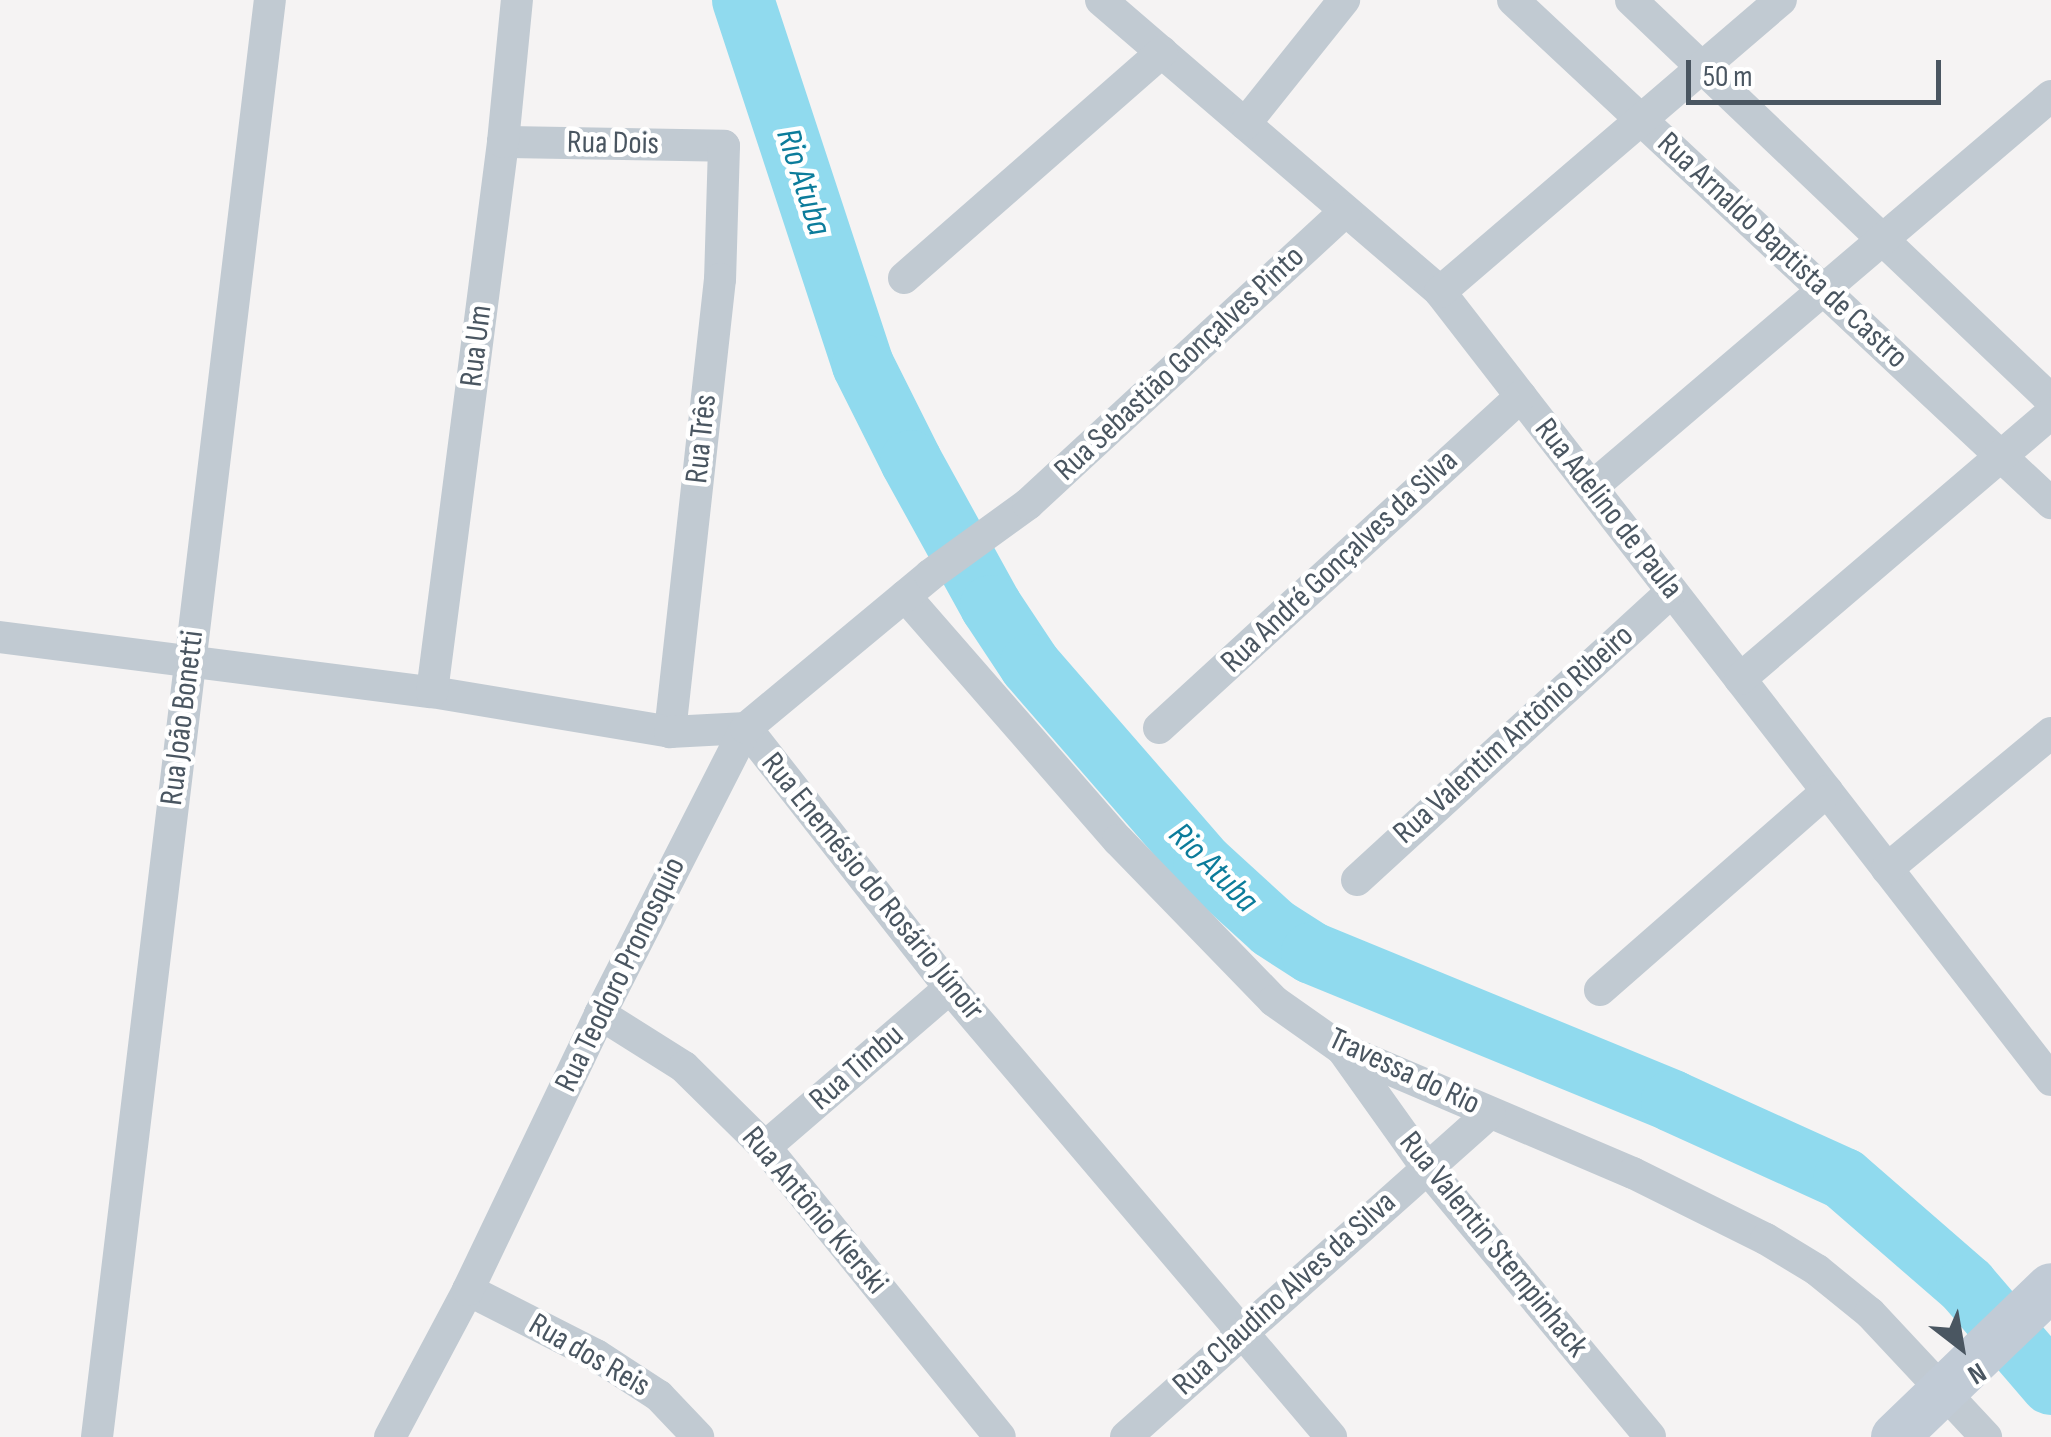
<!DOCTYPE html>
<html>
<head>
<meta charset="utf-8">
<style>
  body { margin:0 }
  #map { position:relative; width:2051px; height:1437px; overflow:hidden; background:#f5f3f3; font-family:"Sofia Sans Condensed",sans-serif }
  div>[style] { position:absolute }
  .river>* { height:62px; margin:-31px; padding:0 31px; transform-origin:31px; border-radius:31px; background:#90daee }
  .street>* { height:32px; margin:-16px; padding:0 16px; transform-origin:16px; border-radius:16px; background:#c1cad2 }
  .secondary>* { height:48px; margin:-24px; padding:0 24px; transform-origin:24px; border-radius:24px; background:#c1cbd6 }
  span { translate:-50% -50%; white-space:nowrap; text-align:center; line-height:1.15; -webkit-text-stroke:9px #fff; paint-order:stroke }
  .street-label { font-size:32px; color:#4a5661 }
  .water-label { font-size:35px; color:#0c7c9b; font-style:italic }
  .north { position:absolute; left:1911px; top:1297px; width:100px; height:100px; -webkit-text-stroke:8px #fff; paint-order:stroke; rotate:149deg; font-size:28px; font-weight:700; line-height:40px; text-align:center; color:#4a5661 }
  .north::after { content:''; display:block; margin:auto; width:35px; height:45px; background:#4a5661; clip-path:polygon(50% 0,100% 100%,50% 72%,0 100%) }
  .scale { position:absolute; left:1686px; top:60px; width:255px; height:45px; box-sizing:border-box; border:5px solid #4a5661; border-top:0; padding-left:12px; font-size:30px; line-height:35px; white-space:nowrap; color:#4a5661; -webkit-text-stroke:8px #fff; paint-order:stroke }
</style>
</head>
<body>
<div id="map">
  <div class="river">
    <div style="left:743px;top:0;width:384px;rotate:71.8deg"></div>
    <div style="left:863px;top:365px;width:107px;rotate:63.4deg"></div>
    <div style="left:911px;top:461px;width:166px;rotate:61.1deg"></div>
    <div style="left:991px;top:606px;width:71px;rotate:56.5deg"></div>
    <div style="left:1030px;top:665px;width:265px;rotate:49deg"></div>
    <div style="left:1204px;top:865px;width:93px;rotate:42.4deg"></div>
    <div style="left:1273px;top:928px;width:46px;rotate:32.7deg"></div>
    <div style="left:1312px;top:953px;width:389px;rotate:22.3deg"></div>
    <div style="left:1672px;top:1101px;width:189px;rotate:24.4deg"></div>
    <div style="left:1844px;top:1179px;width:163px;rotate:41deg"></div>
    <div style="left:1967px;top:1286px;width:129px;rotate:49.4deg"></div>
  </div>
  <div class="street">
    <div style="left:1101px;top:0;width:447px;rotate:40.7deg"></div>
    <div style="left:1440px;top:292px;width:997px;rotate:52.21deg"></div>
    <div style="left:1513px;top:0;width:737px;rotate:43.07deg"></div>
    <div style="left:1631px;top:0;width:580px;rotate:43.6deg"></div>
    <div style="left:1245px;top:124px;width:159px;rotate:-51.4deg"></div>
    <div style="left:503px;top:142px;width:221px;rotate:1deg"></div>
    <div style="left:724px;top:146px;width:133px;rotate:91.7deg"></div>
    <div style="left:720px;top:279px;width:456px;rotate:96.3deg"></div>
    <div style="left:904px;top:278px;width:343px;rotate:-41.2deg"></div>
    <div style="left:1440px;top:292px;width:449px;rotate:-40.6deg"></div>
    <div style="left:1592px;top:487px;width:603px;rotate:-40.43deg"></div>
    <div style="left:905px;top:596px;width:324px;rotate:48.9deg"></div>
    <div style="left:1118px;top:840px;width:224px;rotate:45.9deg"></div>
    <div style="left:1274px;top:1001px;width:83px;rotate:35.2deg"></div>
    <div style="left:1342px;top:1049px;width:316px;rotate:23.1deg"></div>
    <div style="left:1633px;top:1173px;width:148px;rotate:26.4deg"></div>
    <div style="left:1766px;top:1239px;width:60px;rotate:31.3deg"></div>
    <div style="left:1817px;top:1270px;width:68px;rotate:39.1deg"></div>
    <div style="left:1870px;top:1313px;width:170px;rotate:46.9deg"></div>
    <div style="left:0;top:637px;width:435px;rotate:7.3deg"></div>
    <div style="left:432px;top:692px;width:241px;rotate:9.5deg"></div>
    <div style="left:670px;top:732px;width:76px;rotate:-3deg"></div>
    <div style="left:746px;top:728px;width:330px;rotate:51.9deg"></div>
    <div style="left:950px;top:988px;width:589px;rotate:49.68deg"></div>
    <div style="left:1740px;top:679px;width:409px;rotate:-40.5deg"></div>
    <div style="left:432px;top:692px;width:555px;rotate:-82.64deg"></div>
    <div style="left:503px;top:142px;width:143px;rotate:-84.4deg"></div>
    <div style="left:1159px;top:728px;width:491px;rotate:-42.5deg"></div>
    <div style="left:1887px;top:869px;width:213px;rotate:-39.7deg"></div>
    <div style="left:1357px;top:880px;width:427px;rotate:-42.5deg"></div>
    <div style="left:1600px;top:990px;width:302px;rotate:-41.2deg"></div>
    <div style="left:600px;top:1014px;width:99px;rotate:32.2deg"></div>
    <div style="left:684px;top:1067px;width:114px;rotate:44.6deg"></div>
    <div style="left:765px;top:1147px;width:373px;rotate:51deg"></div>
    <div style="left:1342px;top:1049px;width:146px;rotate:54.5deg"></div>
    <div style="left:1427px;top:1168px;width:349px;rotate:50.3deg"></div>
    <div style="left:765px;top:1147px;width:244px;rotate:-40.7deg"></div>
    <div style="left:468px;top:1290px;width:144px;rotate:26.9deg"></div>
    <div style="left:596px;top:1355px;width:75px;rotate:33.1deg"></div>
    <div style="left:659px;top:1396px;width:57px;rotate:46.4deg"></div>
    <div style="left:97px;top:1437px;width:1447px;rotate:-83.14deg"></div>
    <div style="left:390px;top:1437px;width:166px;rotate:-62deg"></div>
    <div style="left:468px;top:1290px;width:306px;rotate:-64.4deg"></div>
    <div style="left:600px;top:1014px;width:321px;rotate:-63deg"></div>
    <div style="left:746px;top:728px;width:239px;rotate:-39.7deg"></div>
    <div style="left:930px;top:575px;width:121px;rotate:-35.9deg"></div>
    <div style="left:1028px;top:504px;width:432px;rotate:-42.7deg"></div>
    <div style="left:1126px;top:1437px;width:487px;rotate:-41.7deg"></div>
  </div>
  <div class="secondary">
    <div style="left:1895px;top:1437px;width:216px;rotate:-43.9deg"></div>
  </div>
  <div class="street-label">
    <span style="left:613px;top:144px;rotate:1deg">Rua Dois</span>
    <span style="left:1782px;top:251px;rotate:43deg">Rua Arnaldo Baptista de Castro</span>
    <span style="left:477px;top:346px;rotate:-83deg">Rua Um</span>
    <span style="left:1180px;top:364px;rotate:-43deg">Rua Sebastião Gonçalves Pinto</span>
    <span style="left:702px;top:439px;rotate:-84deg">Rua Três</span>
    <span style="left:1608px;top:509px;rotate:52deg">Rua Adelino de Paula</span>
    <span style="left:1340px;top:562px;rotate:-43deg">Rua André Gonçalves da Silva</span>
    <span style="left:183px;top:718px;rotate:-83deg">Rua João Bonetti</span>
    <span style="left:1514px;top:735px;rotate:-42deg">Rua Valentim Antônio Ribeiro</span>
    <span style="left:872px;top:887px;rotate:51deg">Rua Enemésio do Rosário Júnoir</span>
    <span style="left:621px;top:975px;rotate:-64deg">Rua Teodoro Pronosquio</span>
    <span style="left:857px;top:1068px;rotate:-41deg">Rua Timbu</span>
    <span style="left:1404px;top:1072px;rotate:25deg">Travessa do Rio</span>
    <span style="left:814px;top:1211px;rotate:50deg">Rua Antônio Kierski</span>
    <span style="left:1493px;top:1245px;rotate:51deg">Rua Valentin Stempinhack</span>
    <span style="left:1285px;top:1294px;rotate:-42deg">Rua Claudino Alves da Silva</span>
    <span style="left:589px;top:1356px;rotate:30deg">Rua dos Reis</span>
  </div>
  <div class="water-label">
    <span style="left:803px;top:182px;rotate:72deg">Rio Atuba</span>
    <span style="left:1213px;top:868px;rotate:45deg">Rio Atuba</span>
  </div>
  <div class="north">N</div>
  <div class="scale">50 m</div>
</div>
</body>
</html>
